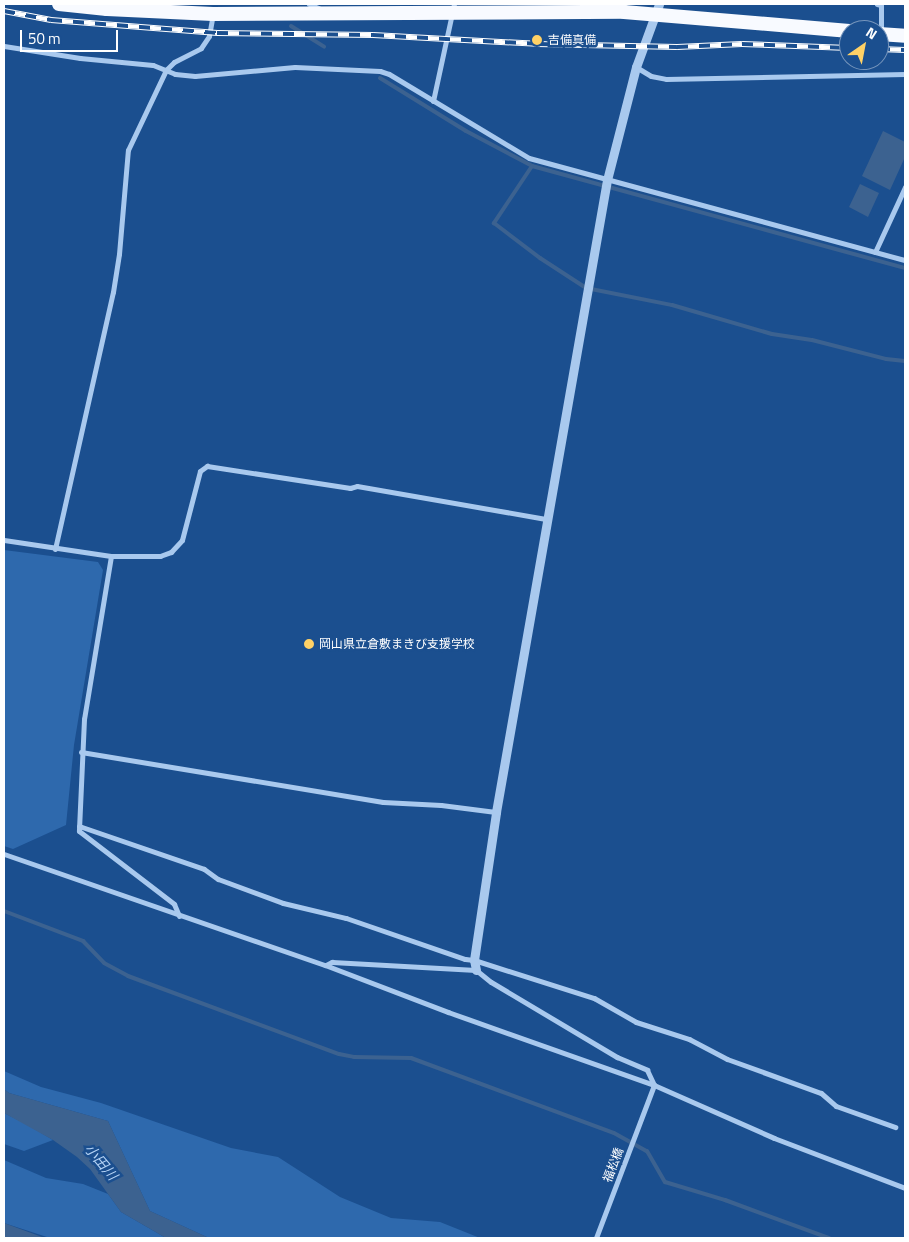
<!DOCTYPE html>
<html>
<head>
<meta charset="utf-8">
<style>
  body { margin:0 }
  #map { position:relative; width:909px; height:1242px; overflow:hidden; background:#1b4f8f; font-family:"Titillium Web","Noto Sans JP",sans-serif }
  div>[style] { position:absolute }
  .green>* { inset:0; background:#2e69ad }
  .water>* { inset:0; background:#3c6290 }
  .stream>* { height:4px; margin:-2px; padding:0 2px; transform-origin:2px; border-radius:2px; background:#3c6290 }
  .minor>* { height:5px; margin:-2.5px; padding:0 2.5px; transform-origin:2.5px; border-radius:2.5px; background:#a9c9ee }
  .tertiary>* { height:9px; margin:-4.5px; padding:0 4.5px; transform-origin:4.5px; border-radius:4.5px; background:#a9c9ee }
  .trunk>* { height:14px; margin:-7px; padding:0 7px; transform-origin:7px; border-radius:7px; background:#f8faff }
  .rail>* { height:5.5px; margin-top:-2.75px; transform-origin:0; background:repeating-linear-gradient(90deg,#1b4f8f 0 11px,#fff 0 22px); box-sizing:border-box; border-block:1px solid #fff }
  .dots>* { width:14px; height:14px; translate:-50% -50%; box-sizing:border-box; border:2px solid #1b4f8f; border-radius:50% }
  span { translate:-50% -50%; white-space:nowrap; text-align:center; line-height:1.15; -webkit-text-stroke:5px #1b4f8f; paint-order:stroke }
  .poi-label { font-size:12px; color:#fff }
  .left { translate:0 -50%; text-align:left }
  .street-label { font-size:12px; color:#fff }
  .water-label { font-size:14px; color:#b5d3f5; font-style:italic }
  .frame { position:absolute; inset:0; border:5px solid #fff; pointer-events:none }
  .north { position:absolute; left:839px; top:20px; width:50px; height:50px; box-sizing:border-box; background:#1b4f8f; border:1px solid #7695bc; border-radius:50%; rotate:33deg; font-size:14px; font-weight:700; line-height:20px; text-align:center; color:#fff }
  .north::after { content:''; display:block; margin:auto; width:18px; height:22px; background:#ffd166; clip-path:polygon(50% 0,100% 100%,50% 72%,0 100%) }
  .scale { position:absolute; left:20px; top:30px; width:98px; height:22px; box-sizing:border-box; border:2px solid #fff; border-top:0; padding-left:6px; font-size:15px; line-height:18px; white-space:nowrap; color:#fff; -webkit-text-stroke:4px #1b4f8f; paint-order:stroke }
</style>
</head>
<body>
<div id="map">
  <div class="green">
    <div style="clip-path:polygon(4px 550px,98px 562px,103px 570px,74px 745px,66px 825px,13px 849px,4px 846px)"></div>
    <div style="clip-path:polygon(4px 1071px,41px 1087px,101px 1103px,231px 1148px,278px 1157px,340px 1197px,391px 1218px,440px 1222px,480px 1238px,209px 1238px,150px 1211px,108px 1121px,9px 1093px,4px 1089px)"></div>
    <div style="clip-path:polygon(4px 1113px,26px 1124px,53px 1140px,24px 1151px,4px 1144px)"></div>
    <div style="clip-path:polygon(4px 1160px,46px 1178px,83px 1184px,108px 1194px,121px 1212px,166px 1238px,50px 1238px,4px 1223px)"></div>
  </div>
  <div class="water">
    <div style="clip-path:polygon(883px 131px,905px 142px,905px 157px,890px 190px,862px 176px)"></div>
    <div style="clip-path:polygon(860px 184px,879px 193px,868px 217px,849px 207px)"></div>
    <div style="clip-path:polygon(4px 1089px,9px 1093px,108px 1121px,150px 1211px,209px 1238px,166px 1238px,121px 1212px,90px 1169px,77px 1157px,53px 1140px,4px 1113px)"></div>
    <div style="clip-path:polygon(4px 1223px,42px 1237px,50px 1238px,4px 1238px)"></div>
  </div>
  <div class="stream">
    <div style="left:291px;top:26px;width:39px;rotate:32deg"></div>
    <div style="left:380px;top:78px;width:101px;rotate:31.6deg"></div>
    <div style="left:466px;top:131px;width:75px;rotate:27.9deg"></div>
    <div style="left:532px;top:166px;width:387px;rotate:15.3deg"></div>
    <div style="left:532px;top:166px;width:69px;rotate:123.7deg"></div>
    <div style="left:494px;top:223px;width:58px;rotate:37.3deg"></div>
    <div style="left:540px;top:258px;width:55px;rotate:33.1deg"></div>
    <div style="left:586px;top:288px;width:88px;rotate:11.2deg"></div>
    <div style="left:672px;top:305px;width:104px;rotate:16.2deg"></div>
    <div style="left:772px;top:334px;width:40px;rotate:8.5deg"></div>
    <div style="left:812px;top:340px;width:76px;rotate:14.4deg"></div>
    <div style="left:886px;top:359px;width:19px;rotate:6deg"></div>
    <div style="left:4px;top:911px;width:85px;rotate:20.8deg"></div>
    <div style="left:83px;top:941px;width:30px;rotate:46deg"></div>
    <div style="left:104px;top:963px;width:27px;rotate:28deg"></div>
    <div style="left:128px;top:976px;width:225px;rotate:20.3deg"></div>
    <div style="left:339px;top:1054px;width:15px;rotate:11deg"></div>
    <div style="left:354px;top:1057px;width:57px;rotate:1deg"></div>
    <div style="left:411px;top:1058px;width:216px;rotate:20.3deg"></div>
    <div style="left:614px;top:1133px;width:38px;rotate:29deg"></div>
    <div style="left:647px;top:1151px;width:36px;rotate:60deg"></div>
    <div style="left:665px;top:1182px;width:63px;rotate:16.7deg"></div>
    <div style="left:725px;top:1200px;width:111px;rotate:20.1deg"></div>
  </div>
  <div class="minor">
    <div style="left:309px;top:4px;width:12px;rotate:24deg"></div>
    <div style="left:877px;top:4px;width:4px;rotate:14deg"></div>
    <div style="left:881px;top:5px;width:27px;rotate:90deg"></div>
    <div style="left:4px;top:46px;width:77px;rotate:9deg"></div>
    <div style="left:80px;top:58px;width:73px;rotate:5.5deg"></div>
    <div style="left:153px;top:65px;width:24px;rotate:22deg"></div>
    <div style="left:175px;top:74px;width:20px;rotate:6deg"></div>
    <div style="left:195px;top:76px;width:100px;rotate:-5.1deg"></div>
    <div style="left:295px;top:67px;width:85px;rotate:2.7deg"></div>
    <div style="left:380px;top:71px;width:9px;rotate:18deg"></div>
    <div style="left:389px;top:74px;width:163px;rotate:31deg"></div>
    <div style="left:529px;top:158px;width:390px;rotate:15.2deg"></div>
    <div style="left:636px;top:67px;width:17px;rotate:31deg"></div>
    <div style="left:651px;top:76px;width:15px;rotate:11deg"></div>
    <div style="left:666px;top:79px;width:239px;rotate:-1.2deg"></div>
    <div style="left:433px;top:101px;width:99px;rotate:-77.8deg"></div>
    <div style="left:875px;top:252px;width:72px;rotate:-65.2deg"></div>
    <div style="left:4px;top:540px;width:108px;rotate:8.5deg"></div>
    <div style="left:111px;top:556px;width:165px;rotate:99.4deg"></div>
    <div style="left:84px;top:719px;width:112px;rotate:92.6deg"></div>
    <div style="left:79px;top:831px;width:120px;rotate:37.5deg"></div>
    <div style="left:174px;top:904px;width:13px;rotate:67deg"></div>
    <div style="left:55px;top:549px;width:263px;rotate:-77.3deg"></div>
    <div style="left:113px;top:292px;width:38px;rotate:-81deg"></div>
    <div style="left:119px;top:254px;width:104px;rotate:-85.1deg"></div>
    <div style="left:128px;top:150px;width:89px;rotate:-64.6deg"></div>
    <div style="left:166px;top:70px;width:11px;rotate:-45deg"></div>
    <div style="left:174px;top:62px;width:30px;rotate:-27deg"></div>
    <div style="left:201px;top:48px;width:14px;rotate:-56deg"></div>
    <div style="left:209px;top:36px;width:22px;rotate:-80deg"></div>
    <div style="left:111px;top:556px;width:49px"></div>
    <div style="left:160px;top:556px;width:12px;rotate:-20deg"></div>
    <div style="left:171px;top:552px;width:16px;rotate:-47deg"></div>
    <div style="left:182px;top:540px;width:71px;rotate:-75.4deg"></div>
    <div style="left:200px;top:471px;width:9px;rotate:-36deg"></div>
    <div style="left:207px;top:466px;width:145px;rotate:8.7deg"></div>
    <div style="left:350px;top:488px;width:7px;rotate:-16deg"></div>
    <div style="left:357px;top:486px;width:193px;rotate:9.9deg"></div>
    <div style="left:81px;top:752px;width:306px;rotate:9.4deg"></div>
    <div style="left:383px;top:802px;width:58px;rotate:3deg"></div>
    <div style="left:441px;top:805px;width:55px;rotate:7.3deg"></div>
    <div style="left:79px;top:826px;width:132px;rotate:19deg"></div>
    <div style="left:204px;top:869px;width:17px;rotate:36deg"></div>
    <div style="left:218px;top:879px;width:69px;rotate:20.3deg"></div>
    <div style="left:283px;top:903px;width:65px;rotate:13.4deg"></div>
    <div style="left:346px;top:918px;width:126px;rotate:19deg"></div>
    <div style="left:465px;top:959px;width:9px;rotate:6deg"></div>
    <div style="left:474px;top:960px;width:126px;rotate:17.6deg"></div>
    <div style="left:594px;top:998px;width:48px;rotate:29.7deg"></div>
    <div style="left:636px;top:1022px;width:56px;rotate:17.8deg"></div>
    <div style="left:689px;top:1039px;width:43px;rotate:27.8deg"></div>
    <div style="left:727px;top:1059px;width:100px;rotate:19.9deg"></div>
    <div style="left:821px;top:1093px;width:20px;rotate:41deg"></div>
    <div style="left:836px;top:1106px;width:63px;rotate:19.6deg"></div>
    <div style="left:4px;top:854px;width:340px;rotate:19.1deg"></div>
    <div style="left:325px;top:965px;width:132px;rotate:20.9deg"></div>
    <div style="left:448px;top:1012px;width:219px;rotate:19.5deg"></div>
    <div style="left:654px;top:1085px;width:131px;rotate:23.8deg"></div>
    <div style="left:774px;top:1138px;width:140px;rotate:20.9deg"></div>
    <div style="left:326px;top:965px;width:7px;rotate:-27deg"></div>
    <div style="left:332px;top:962px;width:144px;rotate:3.2deg"></div>
    <div style="left:476px;top:970px;width:19px;rotate:39deg"></div>
    <div style="left:491px;top:982px;width:147px;rotate:30.8deg"></div>
    <div style="left:617px;top:1057px;width:33px;rotate:23deg"></div>
    <div style="left:647px;top:1070px;width:17px;rotate:65deg"></div>
    <div style="left:654px;top:1085px;width:164px;rotate:110.8deg"></div>
  </div>
  <div class="tertiary">
    <div style="left:476px;top:970px;width:10px;rotate:-101deg"></div>
    <div style="left:474px;top:960px;width:150px;rotate:-81.5deg"></div>
    <div style="left:496px;top:812px;width:642px;rotate:-80.04deg"></div>
    <div style="left:607px;top:180px;width:117px;rotate:-75.6deg"></div>
    <div style="left:636px;top:67px;width:67px;rotate:-69.9deg"></div>
  </div>
  <div class="trunk">
    <div style="left:59px;top:4px;width:48px;rotate:5.9deg"></div>
    <div style="left:107px;top:9px;width:106px;rotate:2.7deg"></div>
    <div style="left:213px;top:14px;width:411px;rotate:-0.3deg"></div>
    <div style="left:624px;top:12px;width:226px;rotate:4.8deg"></div>
    <div style="left:879px;top:34px;width:26px;rotate:4deg"></div>
  </div>
  <div class="rail">
    <div style="left:4px;top:11px;width:48px;rotate:10.8deg"></div>
    <div style="left:51px;top:20px;width:167px;rotate:4.5deg"></div>
    <div style="left:217px;top:33px;width:156px;rotate:0.7deg"></div>
    <div style="left:373px;top:35px;width:164px;rotate:3.1deg"></div>
    <div style="left:537px;top:44px;width:140px;rotate:1.2deg"></div>
    <div style="left:677px;top:47px;width:65px;rotate:-2.6deg"></div>
    <div style="left:742px;top:44px;width:107px;rotate:2.1deg"></div>
    <div style="left:879px;top:49px;width:26px;rotate:2deg"></div>
  </div>
  <div class="dots">
    <div style="left:537px;top:40px;background:#ffd166"></div>
    <div style="left:309px;top:644px;background:#ffd166"></div>
  </div>
  <div class="poi-label">
    <span class="left" style="left:548px;top:40px">吉備真備</span>
    <span class="left" style="left:319px;top:644px">岡山県立倉敷まきび支援学校</span>
  </div>
  <div class="street-label">
    <span style="left:613px;top:1165px;rotate:-69deg">福松橋</span>
  </div>
  <div class="water-label">
    <span style="left:101px;top:1162px;rotate:50deg">小田川</span>
  </div>
  <div class="frame"></div>
  <div class="north">N</div>
  <div class="scale">50 m</div>
</div>
</body>
</html>
